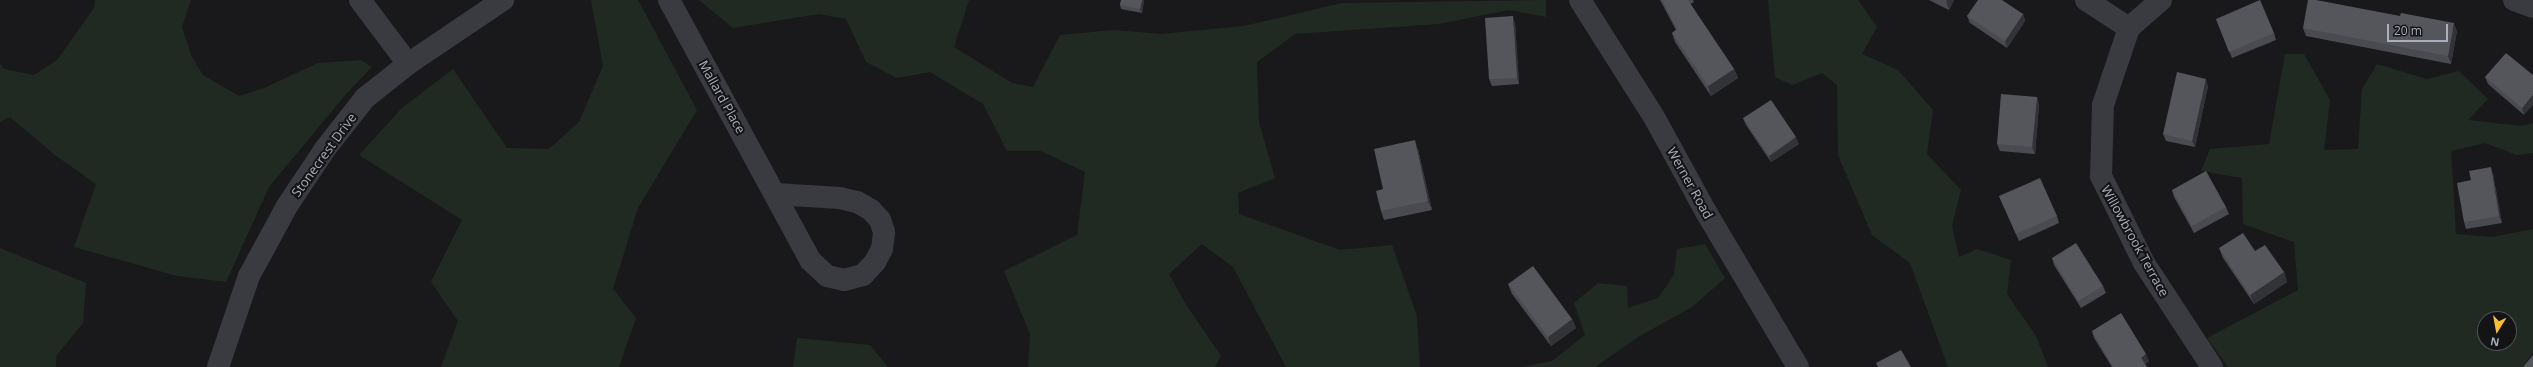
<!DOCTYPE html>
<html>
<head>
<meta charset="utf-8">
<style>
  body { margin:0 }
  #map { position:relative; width:2533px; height:367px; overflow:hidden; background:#19191b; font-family:"Open Sans",sans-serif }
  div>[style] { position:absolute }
  .green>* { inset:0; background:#202a22 }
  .minor>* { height:22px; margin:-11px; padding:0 11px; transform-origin:11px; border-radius:11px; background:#3a3b41 }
  .tertiary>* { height:22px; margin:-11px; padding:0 11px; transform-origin:11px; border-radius:11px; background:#3a3b41 }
  .wall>* { inset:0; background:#4a4b50 }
  .shaded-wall>* { inset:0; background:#323336 }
  .building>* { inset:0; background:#55565c }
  span { translate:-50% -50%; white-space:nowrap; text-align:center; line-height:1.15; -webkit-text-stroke:4px #141416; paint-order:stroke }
  .street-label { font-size:13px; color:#abafbc }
  .north { position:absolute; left:2477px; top:311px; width:40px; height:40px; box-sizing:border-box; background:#141416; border:1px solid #505258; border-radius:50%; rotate:191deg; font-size:11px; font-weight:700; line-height:16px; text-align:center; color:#abafbc }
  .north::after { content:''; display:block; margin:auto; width:14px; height:18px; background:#fcbd31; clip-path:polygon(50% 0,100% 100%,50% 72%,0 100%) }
  .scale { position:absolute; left:2387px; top:24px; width:61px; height:18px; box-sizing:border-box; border:2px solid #abafbc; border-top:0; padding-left:5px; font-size:12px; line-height:14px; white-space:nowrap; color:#abafbc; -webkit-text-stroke:3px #141416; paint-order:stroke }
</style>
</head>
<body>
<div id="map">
  <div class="green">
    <div style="clip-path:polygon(95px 0,191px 0,182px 27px,192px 57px,203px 75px,239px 96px,264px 88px,318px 63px,361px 60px,372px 67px,346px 94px,269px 187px,226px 282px,177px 276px,74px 247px,96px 184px,55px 155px,10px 117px,0 122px,0 64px,4px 69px,34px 75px,57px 60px,94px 8px)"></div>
    <div style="clip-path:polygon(591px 0,638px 0,697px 110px,638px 208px,613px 289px,636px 318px,619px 367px,441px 367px,458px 321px,431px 282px,462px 220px,359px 155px,402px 108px,453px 69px,507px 148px,549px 149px,579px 122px,603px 66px)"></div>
    <div style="clip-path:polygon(699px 0,969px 0,954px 47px,1012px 83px,1033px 87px,1060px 35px,1114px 30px,1161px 34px,1244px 26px,1342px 3px,1546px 0,1546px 17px,1509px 10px,1438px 24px,1295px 34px,1257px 62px,1259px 122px,1275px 178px,1238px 193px,1239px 214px,1340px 250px,1392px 245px,1417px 316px,1420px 367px,1286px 367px,1233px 267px,1202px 244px,1169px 274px,1185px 303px,1221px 356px,1215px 367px,1028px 367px,1030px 334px,1004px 271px,1077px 235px,1085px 172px,1041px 151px,1007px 151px,983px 104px,930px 72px,897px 78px,866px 62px,846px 19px,819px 14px,733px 28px)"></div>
    <div style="clip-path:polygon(1768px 0,1858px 0,1877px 27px,1862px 54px,1898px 70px,1933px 110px,1927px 154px,1961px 190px,1952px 226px,1959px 257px,1977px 249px,2011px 260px,2007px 294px,2036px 336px,2048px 367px,1948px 367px,1910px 263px,1872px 235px,1838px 155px,1837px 85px,1822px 73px,1792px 85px,1775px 77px)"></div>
    <div style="clip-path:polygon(evenodd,2285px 54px,2304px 54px,2330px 100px,2324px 150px,2358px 149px,2362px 89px,2377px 64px,2427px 79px,2459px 71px,2488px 99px,2468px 120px,2522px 126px,2533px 123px,2533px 153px,2517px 155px,2485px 143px,2451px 151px,2456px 234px,2492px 237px,2533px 229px,2533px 352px,2523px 367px,2228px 367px,2207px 338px,2298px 290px,2294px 242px,2243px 224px,2242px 178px,2201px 171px,2210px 149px,2269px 144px,2285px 54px,2485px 319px,2509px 319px,2509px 343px,2485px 343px,2485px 319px)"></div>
    <div style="clip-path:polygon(1705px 244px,1725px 278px,1692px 307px,1638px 337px,1595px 367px,1521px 367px,1552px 361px,1585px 335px,1574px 303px,1598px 283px,1627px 286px,1628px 308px,1658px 298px,1674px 275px,1677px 249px)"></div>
    <div style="clip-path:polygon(0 248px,86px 283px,83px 323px,56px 356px,56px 367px,0 367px)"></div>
    <div style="clip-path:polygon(797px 338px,870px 345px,888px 367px,793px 367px)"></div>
  </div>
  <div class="minor">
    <div style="left:360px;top:0;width:80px;rotate:53.1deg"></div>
    <div style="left:669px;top:0;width:297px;rotate:61.5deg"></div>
    <div style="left:811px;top:261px;width:22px;rotate:43deg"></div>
    <div style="left:827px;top:276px;width:17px;rotate:13deg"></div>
    <div style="left:844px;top:280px;width:20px;rotate:-15deg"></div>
    <div style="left:863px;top:275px;width:18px;rotate:-47deg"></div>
    <div style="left:875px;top:262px;width:15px;rotate:-62deg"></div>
    <div style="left:882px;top:249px;width:17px;rotate:-83deg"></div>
    <div style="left:884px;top:232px;width:13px;rotate:-108deg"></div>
    <div style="left:880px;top:220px;width:13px;rotate:-132deg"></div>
    <div style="left:871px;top:210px;width:16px;rotate:-150deg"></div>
    <div style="left:857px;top:202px;width:17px;rotate:-167deg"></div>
    <div style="left:840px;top:198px;width:65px;rotate:-176.5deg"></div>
    <div style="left:2086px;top:0;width:51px;rotate:33.1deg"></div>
    <div style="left:2161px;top:0;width:43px;rotate:138.8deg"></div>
    <div style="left:2129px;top:28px;width:81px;rotate:108.7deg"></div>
    <div style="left:2103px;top:105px;width:71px;rotate:91.6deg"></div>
    <div style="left:2101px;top:176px;width:97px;rotate:63.7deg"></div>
    <div style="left:2144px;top:263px;width:124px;rotate:56.8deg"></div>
    <div style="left:2514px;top:0;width:20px;rotate:20deg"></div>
    <div style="left:218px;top:367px;width:96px;rotate:-71.2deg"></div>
    <div style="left:249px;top:276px;width:80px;rotate:-61.5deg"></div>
    <div style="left:287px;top:206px;width:69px;rotate:-56.3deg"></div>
    <div style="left:325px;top:149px;width:65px;rotate:-51.9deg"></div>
    <div style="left:365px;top:98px;width:55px;rotate:-38.3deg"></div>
    <div style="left:408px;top:64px;width:115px;rotate:-34deg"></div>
  </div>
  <div class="tertiary">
    <div style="left:1580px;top:0;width:138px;rotate:57.7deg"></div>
    <div style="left:1654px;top:117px;width:108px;rotate:61.3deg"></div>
    <div style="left:1706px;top:212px;width:180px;rotate:59.3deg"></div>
  </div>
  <div class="wall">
    <div style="clip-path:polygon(1121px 0,1144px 0,1142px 13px,1121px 9px,1120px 5px)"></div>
    <div style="clip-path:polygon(1660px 0,1693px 0,1694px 2px,1690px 4px,1734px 69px,1738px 78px,1711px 96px,1675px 42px,1672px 33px,1676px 30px)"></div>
    <div style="clip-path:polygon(1929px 0,1954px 0,1949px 10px)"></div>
    <div style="clip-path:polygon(2023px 14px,2025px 21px,2007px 48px,1970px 23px,1967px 16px)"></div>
    <div style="clip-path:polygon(2400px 16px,2457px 31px,2451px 64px,2306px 36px,2303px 28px)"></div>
    <div style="clip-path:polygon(2216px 19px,2274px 33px,2276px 40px,2232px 58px)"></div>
    <div style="clip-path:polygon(1515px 23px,1519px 84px,1492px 86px,1489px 79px)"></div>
    <div style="clip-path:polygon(2533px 75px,2524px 115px,2488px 84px,2485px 77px)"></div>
    <div style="clip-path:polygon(2208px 86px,2195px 147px,2166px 141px,2163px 134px)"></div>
    <div style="clip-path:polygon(2037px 97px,2039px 104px,2035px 154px,2000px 151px,1997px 144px)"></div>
    <div style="clip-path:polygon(1743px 118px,1799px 144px,1771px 162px,1746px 125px)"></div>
    <div style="clip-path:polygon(1418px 149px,1432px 210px,1384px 220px,1381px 211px,1383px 189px)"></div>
    <div style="clip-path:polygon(2493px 174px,2502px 223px,2466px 229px,2464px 222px,2471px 180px)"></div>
    <div style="clip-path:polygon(2172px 190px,2226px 207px,2229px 214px,2194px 233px,2174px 197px)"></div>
    <div style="clip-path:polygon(1999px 196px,2057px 216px,2059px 223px,2019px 241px)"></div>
    <div style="clip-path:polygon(2219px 248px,2255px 251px,2284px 272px,2287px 282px,2254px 304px,2223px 258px)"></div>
    <div style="clip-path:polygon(2052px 258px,2103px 286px,2106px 293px,2081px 308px,2054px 265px)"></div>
    <div style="clip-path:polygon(1508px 284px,1572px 319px,1576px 328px,1551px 346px,1512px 294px)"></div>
    <div style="clip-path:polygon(2092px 331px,2149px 361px,2145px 364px,2147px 367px,2112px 367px,2094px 338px)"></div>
  </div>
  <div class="shaded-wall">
    <div style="clip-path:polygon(1142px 0,1144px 0,1142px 13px,1140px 9px)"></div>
    <div style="clip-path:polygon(1947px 0,1954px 0,1949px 10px,1946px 1px)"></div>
    <div style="clip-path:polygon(2023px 14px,2025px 21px,2007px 48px,2005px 41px)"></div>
    <div style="clip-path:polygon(1513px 16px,1515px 23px,1519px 84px,1517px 78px)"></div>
    <div style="clip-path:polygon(2454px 23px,2457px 31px,2451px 64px,2448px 56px)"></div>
    <div style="clip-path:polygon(1734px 69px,1738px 78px,1711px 96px,1708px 86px)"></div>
    <div style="clip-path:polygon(2206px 79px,2208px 86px,2195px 147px,2192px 141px)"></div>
    <div style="clip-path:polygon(2533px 95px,2533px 105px,2524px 115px,2522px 108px)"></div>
    <div style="clip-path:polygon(2037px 97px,2039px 104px,2035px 154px,2032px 147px)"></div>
    <div style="clip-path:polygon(1796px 137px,1799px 144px,1771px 162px,1769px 156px)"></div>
    <div style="clip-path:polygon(1415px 140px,1418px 149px,1432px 210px,1428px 201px)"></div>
    <div style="clip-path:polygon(2491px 167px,2493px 174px,2502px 223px,2499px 216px)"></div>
    <div style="clip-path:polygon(2284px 272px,2287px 282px,2254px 304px,2250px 295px)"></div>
    <div style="clip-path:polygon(1572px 319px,1576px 328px,1551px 346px,1548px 337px)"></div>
    <div style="clip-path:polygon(2146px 354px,2149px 361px,2143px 365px,2141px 358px)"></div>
  </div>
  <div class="building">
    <div style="clip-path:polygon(1121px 0,1142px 0,1140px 9px,1120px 5px)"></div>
    <div style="clip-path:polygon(1662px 0,1688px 0,1734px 69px,1708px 86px,1672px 33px,1677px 29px)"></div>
    <div style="clip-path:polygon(1978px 0,2002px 0,2023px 14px,2005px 41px,1967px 16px)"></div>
    <div style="clip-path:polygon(2260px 0,2274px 33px,2229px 52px,2216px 19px)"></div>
    <div style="clip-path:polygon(2308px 0,2316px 0,2400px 16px,2401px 13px,2454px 23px,2448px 56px,2303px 28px)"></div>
    <div style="clip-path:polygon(1513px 16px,1517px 78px,1489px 79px,1485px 18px)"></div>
    <div style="clip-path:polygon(2506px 53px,2533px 75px,2533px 95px,2522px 108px,2485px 77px)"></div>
    <div style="clip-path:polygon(2177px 72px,2206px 79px,2192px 141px,2163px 134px)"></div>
    <div style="clip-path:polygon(2001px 94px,2037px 97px,2032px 147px,1997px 144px)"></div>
    <div style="clip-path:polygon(1771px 100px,1796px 137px,1769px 156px,1743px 118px)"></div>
    <div style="clip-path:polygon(1415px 140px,1428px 201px,1381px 211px,1376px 191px,1383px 189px,1374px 149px)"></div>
    <div style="clip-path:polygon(2491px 167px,2499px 216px,2464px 222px,2457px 183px,2471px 180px,2469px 171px)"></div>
    <div style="clip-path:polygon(2206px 171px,2226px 207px,2192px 226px,2172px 190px)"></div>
    <div style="clip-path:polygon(2040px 178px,2057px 216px,2016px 234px,1999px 196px)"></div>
    <div style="clip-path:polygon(2243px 233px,2255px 251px,2265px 245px,2284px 272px,2250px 295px,2219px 248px)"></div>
    <div style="clip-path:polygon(2076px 243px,2103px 286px,2078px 301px,2052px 258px)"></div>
    <div style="clip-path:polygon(1533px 266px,1572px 319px,1548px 337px,1508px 284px)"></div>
    <div style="clip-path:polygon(2121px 313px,2146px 354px,2141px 358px,2147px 367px,2113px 367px,2092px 331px)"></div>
    <div style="clip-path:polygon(1901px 350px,1911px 367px,1878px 367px,1876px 363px)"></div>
    <div style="clip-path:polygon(2533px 355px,2533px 367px,2523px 367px)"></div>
  </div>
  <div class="street-label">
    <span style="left:722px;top:97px;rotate:61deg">Mallard Place</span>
    <span style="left:324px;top:155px;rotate:-54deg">Stonecrest Drive</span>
    <span style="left:1690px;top:183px;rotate:61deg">Werner Road</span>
    <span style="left:2135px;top:241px;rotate:61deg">Willowbrook Terrace</span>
  </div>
  <div class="north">N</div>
  <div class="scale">20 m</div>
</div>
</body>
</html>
